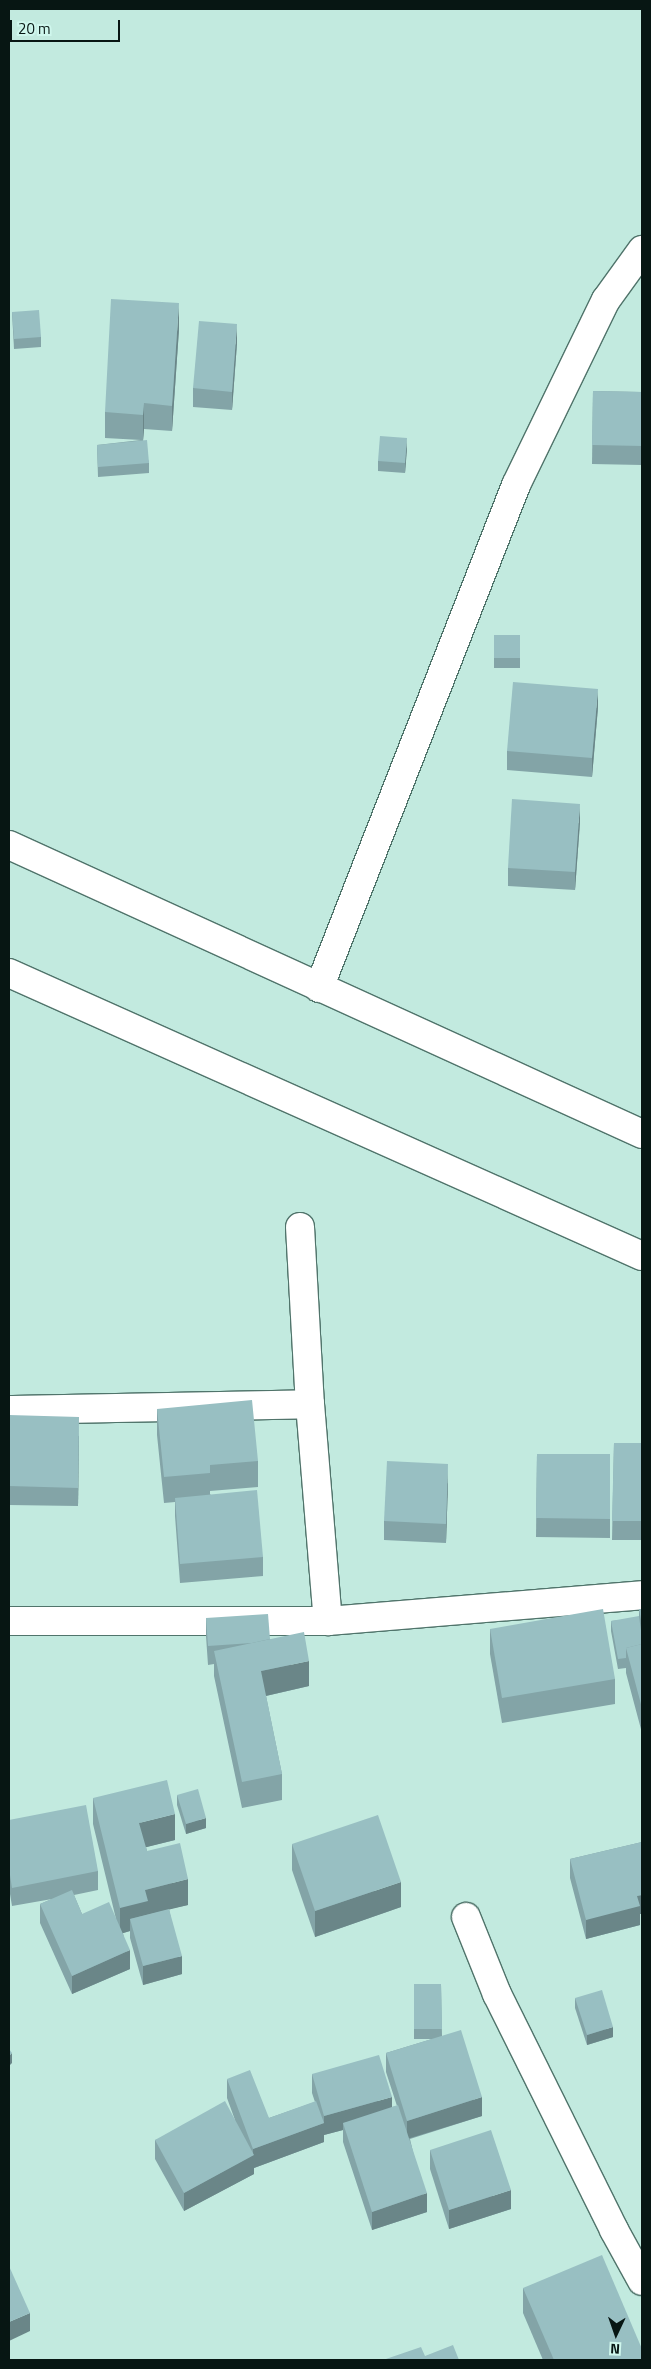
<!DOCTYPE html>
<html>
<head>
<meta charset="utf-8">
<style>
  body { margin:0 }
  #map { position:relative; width:651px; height:2369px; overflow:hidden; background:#c2eadf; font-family:"Titillium Web",sans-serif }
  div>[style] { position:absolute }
  .roads { filter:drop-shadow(1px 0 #50746b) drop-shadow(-1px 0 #50746b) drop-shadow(0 1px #50746b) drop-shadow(0 -1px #50746b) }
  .minor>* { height:28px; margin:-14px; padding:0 14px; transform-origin:14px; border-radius:14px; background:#fff }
  .tertiary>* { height:28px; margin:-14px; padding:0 14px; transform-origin:14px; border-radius:14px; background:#fff }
  .wall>* { inset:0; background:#83a4a7 }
  .shaded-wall>* { inset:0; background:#6a8688 }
  .building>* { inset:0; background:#98bfc2 }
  span { translate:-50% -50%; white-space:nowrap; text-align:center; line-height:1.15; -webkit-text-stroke:5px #cff7ed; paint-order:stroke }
  .frame { position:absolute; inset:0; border:10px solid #071613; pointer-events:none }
  .north { position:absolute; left:591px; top:2309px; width:50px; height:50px; -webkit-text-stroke:4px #cff7ed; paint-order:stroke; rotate:183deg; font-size:14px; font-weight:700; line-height:20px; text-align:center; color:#071613 }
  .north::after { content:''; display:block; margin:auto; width:18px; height:22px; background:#071613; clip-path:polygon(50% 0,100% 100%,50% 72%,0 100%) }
  .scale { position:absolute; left:10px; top:20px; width:110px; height:22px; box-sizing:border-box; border:2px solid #071613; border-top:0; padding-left:6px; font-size:15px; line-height:18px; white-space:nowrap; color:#071613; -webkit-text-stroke:4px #cff7ed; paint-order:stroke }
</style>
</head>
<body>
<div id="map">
  <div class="roads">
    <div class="minor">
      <div style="left:319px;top:988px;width:540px;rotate:-68.61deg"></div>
      <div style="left:516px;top:485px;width:206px;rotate:-64.1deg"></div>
      <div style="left:606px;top:300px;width:62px;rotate:-54.2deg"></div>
      <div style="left:300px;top:1227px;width:177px;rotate:86.8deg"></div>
      <div style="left:310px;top:1404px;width:218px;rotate:85.3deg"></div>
      <div style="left:9px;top:1410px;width:301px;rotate:-1.1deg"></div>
      <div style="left:9px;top:1621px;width:319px"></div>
      <div style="left:328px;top:1621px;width:315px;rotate:-4.7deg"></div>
      <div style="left:466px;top:1917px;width:83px;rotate:68.1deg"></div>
      <div style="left:497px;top:1994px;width:263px;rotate:63.6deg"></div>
      <div style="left:614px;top:2230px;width:58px;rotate:61.2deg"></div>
    </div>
    <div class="tertiary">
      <div style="left:9px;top:845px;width:696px;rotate:24.54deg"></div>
      <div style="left:9px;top:973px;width:693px;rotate:24.09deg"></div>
    </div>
  </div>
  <div class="wall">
    <div style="clip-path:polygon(12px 312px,41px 337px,41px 347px,14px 349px)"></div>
    <div style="clip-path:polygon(179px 329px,172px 431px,144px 429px,143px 440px,149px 463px,149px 473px,98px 477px,97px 445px,141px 440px,105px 438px,105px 412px)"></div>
    <div style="clip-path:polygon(237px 343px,232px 410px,193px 407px,193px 388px)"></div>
    <div style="clip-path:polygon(593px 391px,642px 392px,642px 465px,592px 464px)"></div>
    <div style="clip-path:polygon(407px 448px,405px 473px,378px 471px,378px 461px)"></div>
    <div style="clip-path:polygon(494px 635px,520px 635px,520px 668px,494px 668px)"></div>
    <div style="clip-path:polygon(598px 707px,592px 777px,507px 770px,507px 751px)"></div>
    <div style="clip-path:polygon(580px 822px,575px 890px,508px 886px,508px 868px)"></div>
    <div style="clip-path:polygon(157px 1409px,258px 1461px,258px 1487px,210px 1491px,210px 1494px,263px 1557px,263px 1576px,180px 1583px,175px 1516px,175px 1502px,164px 1503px,157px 1435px)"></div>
    <div style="clip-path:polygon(9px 1415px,79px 1436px,78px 1506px,9px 1505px)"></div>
    <div style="clip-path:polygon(614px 1443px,642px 1504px,642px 1540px,612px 1540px)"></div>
    <div style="clip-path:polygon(537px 1454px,610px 1454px,610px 1538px,536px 1537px)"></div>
    <div style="clip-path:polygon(448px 1483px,446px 1543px,384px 1540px,384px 1521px)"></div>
    <div style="clip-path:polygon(639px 1609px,642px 1609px,642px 1733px,626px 1673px,626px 1668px,618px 1669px,611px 1631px,611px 1621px,639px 1618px)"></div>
    <div style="clip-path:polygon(206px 1618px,270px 1639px,309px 1686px,266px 1696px,282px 1774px,282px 1800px,242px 1808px,214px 1676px,214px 1664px,208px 1665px,206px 1636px)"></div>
    <div style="clip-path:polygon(490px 1629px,615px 1679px,615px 1704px,502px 1723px,490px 1654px)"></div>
    <div style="clip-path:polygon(177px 1795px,206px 1828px,186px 1834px,177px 1805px)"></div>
    <div style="clip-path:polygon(93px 1798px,175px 1840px,146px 1847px,147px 1851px,188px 1905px,169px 1909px,182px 1974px,143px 1985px,130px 1938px,130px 1931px,123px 1933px,130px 1969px,72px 1994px,40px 1923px,40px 1904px,52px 1899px,12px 1906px,9px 1888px,9px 1820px,98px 1871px,98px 1890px,74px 1895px,82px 1914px,116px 1919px,93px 1824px)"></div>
    <div style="clip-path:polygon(642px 1842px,642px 1914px,640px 1914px,640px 1925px,586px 1939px,570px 1878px,570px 1859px)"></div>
    <div style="clip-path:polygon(292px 1844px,401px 1907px,315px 1937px,292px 1870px)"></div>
    <div style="clip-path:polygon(414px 1984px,441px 1984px,442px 2036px,482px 2116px,410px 2139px,427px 2212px,372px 2230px,343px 2142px,343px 2130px,324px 2135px,324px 2134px,324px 2142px,254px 2168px,254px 2174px,184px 2211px,155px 2159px,155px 2140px,235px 2120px,227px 2098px,227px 2079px,269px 2118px,315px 2102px,312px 2093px,312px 2074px,392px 2107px,397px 2106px,386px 2072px,386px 2053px,432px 2039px,414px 2039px)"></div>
    <div style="clip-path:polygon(575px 1998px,613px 2037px,587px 2045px,575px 2008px)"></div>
    <div style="clip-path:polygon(430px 2150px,511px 2209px,449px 2229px,430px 2169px)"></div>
    <div style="clip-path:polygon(523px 2288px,642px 2360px,543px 2360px,523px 2313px)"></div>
  </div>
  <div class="shaded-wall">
    <div style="clip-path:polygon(179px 303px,179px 329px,172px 431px,172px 406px)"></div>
    <div style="clip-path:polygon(237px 324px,237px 343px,232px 410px,232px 392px)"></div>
    <div style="clip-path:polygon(144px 403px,144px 429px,143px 441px,143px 415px)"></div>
    <div style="clip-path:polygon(407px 438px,407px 448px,405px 473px,405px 463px)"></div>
    <div style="clip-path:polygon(598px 689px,598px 707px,592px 777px,592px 758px)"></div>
    <div style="clip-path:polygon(580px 804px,580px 822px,575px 890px,575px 872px)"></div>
    <div style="clip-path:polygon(79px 1417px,79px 1436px,78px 1506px,78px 1488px)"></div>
    <div style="clip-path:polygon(448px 1464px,448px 1483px,446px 1543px,446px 1524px)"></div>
    <div style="clip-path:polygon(309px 1661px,309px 1686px,261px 1697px,261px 1671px)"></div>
    <div style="clip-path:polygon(175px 1814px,175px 1840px,139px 1849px,139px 1823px)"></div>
    <div style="clip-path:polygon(206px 1818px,206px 1828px,186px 1834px,186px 1824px)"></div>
    <div style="clip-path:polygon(188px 1879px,188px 1905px,130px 1919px,130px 1931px,120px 1934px,120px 1908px,145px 1890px)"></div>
    <div style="clip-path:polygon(401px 1882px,401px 1907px,315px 1937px,315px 1911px)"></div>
    <div style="clip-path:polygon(642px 1895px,642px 1914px,640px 1914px,640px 1925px,586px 1939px,586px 1920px,637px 1896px)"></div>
    <div style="clip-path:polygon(130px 1950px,130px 1969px,72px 1994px,72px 1976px)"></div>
    <div style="clip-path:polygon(182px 1956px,182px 1974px,143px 1985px,143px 1966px)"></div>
    <div style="clip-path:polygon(613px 2027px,613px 2037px,587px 2045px,587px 2035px)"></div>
    <div style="clip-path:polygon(12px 2053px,12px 2063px,9px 2066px,9px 2056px)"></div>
    <div style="clip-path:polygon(392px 2097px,392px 2116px,343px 2123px,343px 2130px,324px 2135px,324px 2116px)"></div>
    <div style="clip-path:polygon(482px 2097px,482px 2116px,407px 2139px,407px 2121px)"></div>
    <div style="clip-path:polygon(324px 2123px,324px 2142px,254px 2168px,254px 2174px,184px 2211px,184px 2193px,253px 2155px,253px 2149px)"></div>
    <div style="clip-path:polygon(511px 2190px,511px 2209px,449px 2229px,449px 2210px)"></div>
    <div style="clip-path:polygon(427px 2193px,427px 2212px,372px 2230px,372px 2212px)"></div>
    <div style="clip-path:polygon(30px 2313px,30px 2331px,9px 2341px,9px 2322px)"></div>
  </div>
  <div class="building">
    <div style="clip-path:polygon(111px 299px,179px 303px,172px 406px,144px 403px,143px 415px,105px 412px)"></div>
    <div style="clip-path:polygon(39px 310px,41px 337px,14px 339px,12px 312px)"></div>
    <div style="clip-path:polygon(199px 321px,237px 324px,232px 392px,193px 388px)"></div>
    <div style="clip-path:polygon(593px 391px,642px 392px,642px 446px,592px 445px)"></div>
    <div style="clip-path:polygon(380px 436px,407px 438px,405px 463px,378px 461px)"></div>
    <div style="clip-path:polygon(147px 440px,149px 463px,98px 467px,97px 445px)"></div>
    <div style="clip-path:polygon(494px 635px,520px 635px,520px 658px,494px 658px)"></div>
    <div style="clip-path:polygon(513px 682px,598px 689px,592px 758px,507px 751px)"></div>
    <div style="clip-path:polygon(512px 799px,580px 804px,575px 872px,508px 868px)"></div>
    <div style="clip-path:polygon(252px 1400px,258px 1461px,210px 1465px,210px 1473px,164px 1477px,157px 1409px)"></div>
    <div style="clip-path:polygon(9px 1415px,79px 1417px,78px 1488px,9px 1486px)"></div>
    <div style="clip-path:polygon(614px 1443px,642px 1443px,642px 1521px,612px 1521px)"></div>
    <div style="clip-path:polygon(537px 1454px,610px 1454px,610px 1519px,536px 1518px)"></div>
    <div style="clip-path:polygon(387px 1461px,448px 1464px,446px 1524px,384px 1521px)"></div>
    <div style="clip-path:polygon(257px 1490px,263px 1557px,180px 1564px,175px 1498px)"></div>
    <div style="clip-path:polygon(603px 1609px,615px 1679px,502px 1698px,490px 1629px)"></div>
    <div style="clip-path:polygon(639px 1609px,642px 1609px,642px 1625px)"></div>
    <div style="clip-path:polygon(268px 1614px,270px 1639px,252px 1643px,208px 1646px,206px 1618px)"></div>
    <div style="clip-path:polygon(639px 1616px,642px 1638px,642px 1644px,626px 1648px,626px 1658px,618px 1659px,611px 1621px)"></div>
    <div style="clip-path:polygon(304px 1632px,309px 1661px,261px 1671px,282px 1774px,242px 1782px,214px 1651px)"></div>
    <div style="clip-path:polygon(642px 1644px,642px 1708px,626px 1648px)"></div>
    <div style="clip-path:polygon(167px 1780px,175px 1814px,139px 1823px,147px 1851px,180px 1843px,188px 1879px,145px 1890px,148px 1901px,120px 1908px,93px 1798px)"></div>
    <div style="clip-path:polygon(198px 1789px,206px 1818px,186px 1824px,177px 1795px)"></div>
    <div style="clip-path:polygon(86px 1805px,98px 1871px,12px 1888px,9px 1869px,9px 1820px)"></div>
    <div style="clip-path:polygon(378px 1815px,401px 1882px,315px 1911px,292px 1844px)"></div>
    <div style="clip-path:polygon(642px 1842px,642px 1895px,637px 1896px,640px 1906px,586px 1920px,570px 1859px)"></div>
    <div style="clip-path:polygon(72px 1890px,82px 1914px,109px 1902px,130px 1950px,72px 1976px,40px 1904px)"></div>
    <div style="clip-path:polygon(169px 1909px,182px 1956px,143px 1966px,130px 1919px)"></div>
    <div style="clip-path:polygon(414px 1984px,441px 1984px,442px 2029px,414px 2029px)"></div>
    <div style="clip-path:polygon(602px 1990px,613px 2027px,587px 2035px,575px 1998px)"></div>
    <div style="clip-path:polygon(461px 2030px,482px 2097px,407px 2121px,386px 2053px)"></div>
    <div style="clip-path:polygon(9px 2049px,12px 2053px,9px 2056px)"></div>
    <div style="clip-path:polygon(379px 2055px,392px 2097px,324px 2116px,312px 2074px)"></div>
    <div style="clip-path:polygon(250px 2070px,269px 2118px,316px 2101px,324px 2123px,253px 2149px,227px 2079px)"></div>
    <div style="clip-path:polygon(225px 2101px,254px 2155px,184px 2193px,155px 2140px)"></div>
    <div style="clip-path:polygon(398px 2105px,427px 2193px,372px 2212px,343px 2123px)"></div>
    <div style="clip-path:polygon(491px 2130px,511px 2190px,449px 2210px,430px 2150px)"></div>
    <div style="clip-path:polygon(602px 2255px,642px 2349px,642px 2360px,554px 2360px,523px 2288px)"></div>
    <div style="clip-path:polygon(9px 2266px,30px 2313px,9px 2322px)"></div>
    <div style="clip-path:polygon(453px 2345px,459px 2360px,383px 2360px,421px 2347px,425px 2356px)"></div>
  </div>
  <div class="frame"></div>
  <div class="north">N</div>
  <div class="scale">20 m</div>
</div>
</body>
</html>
